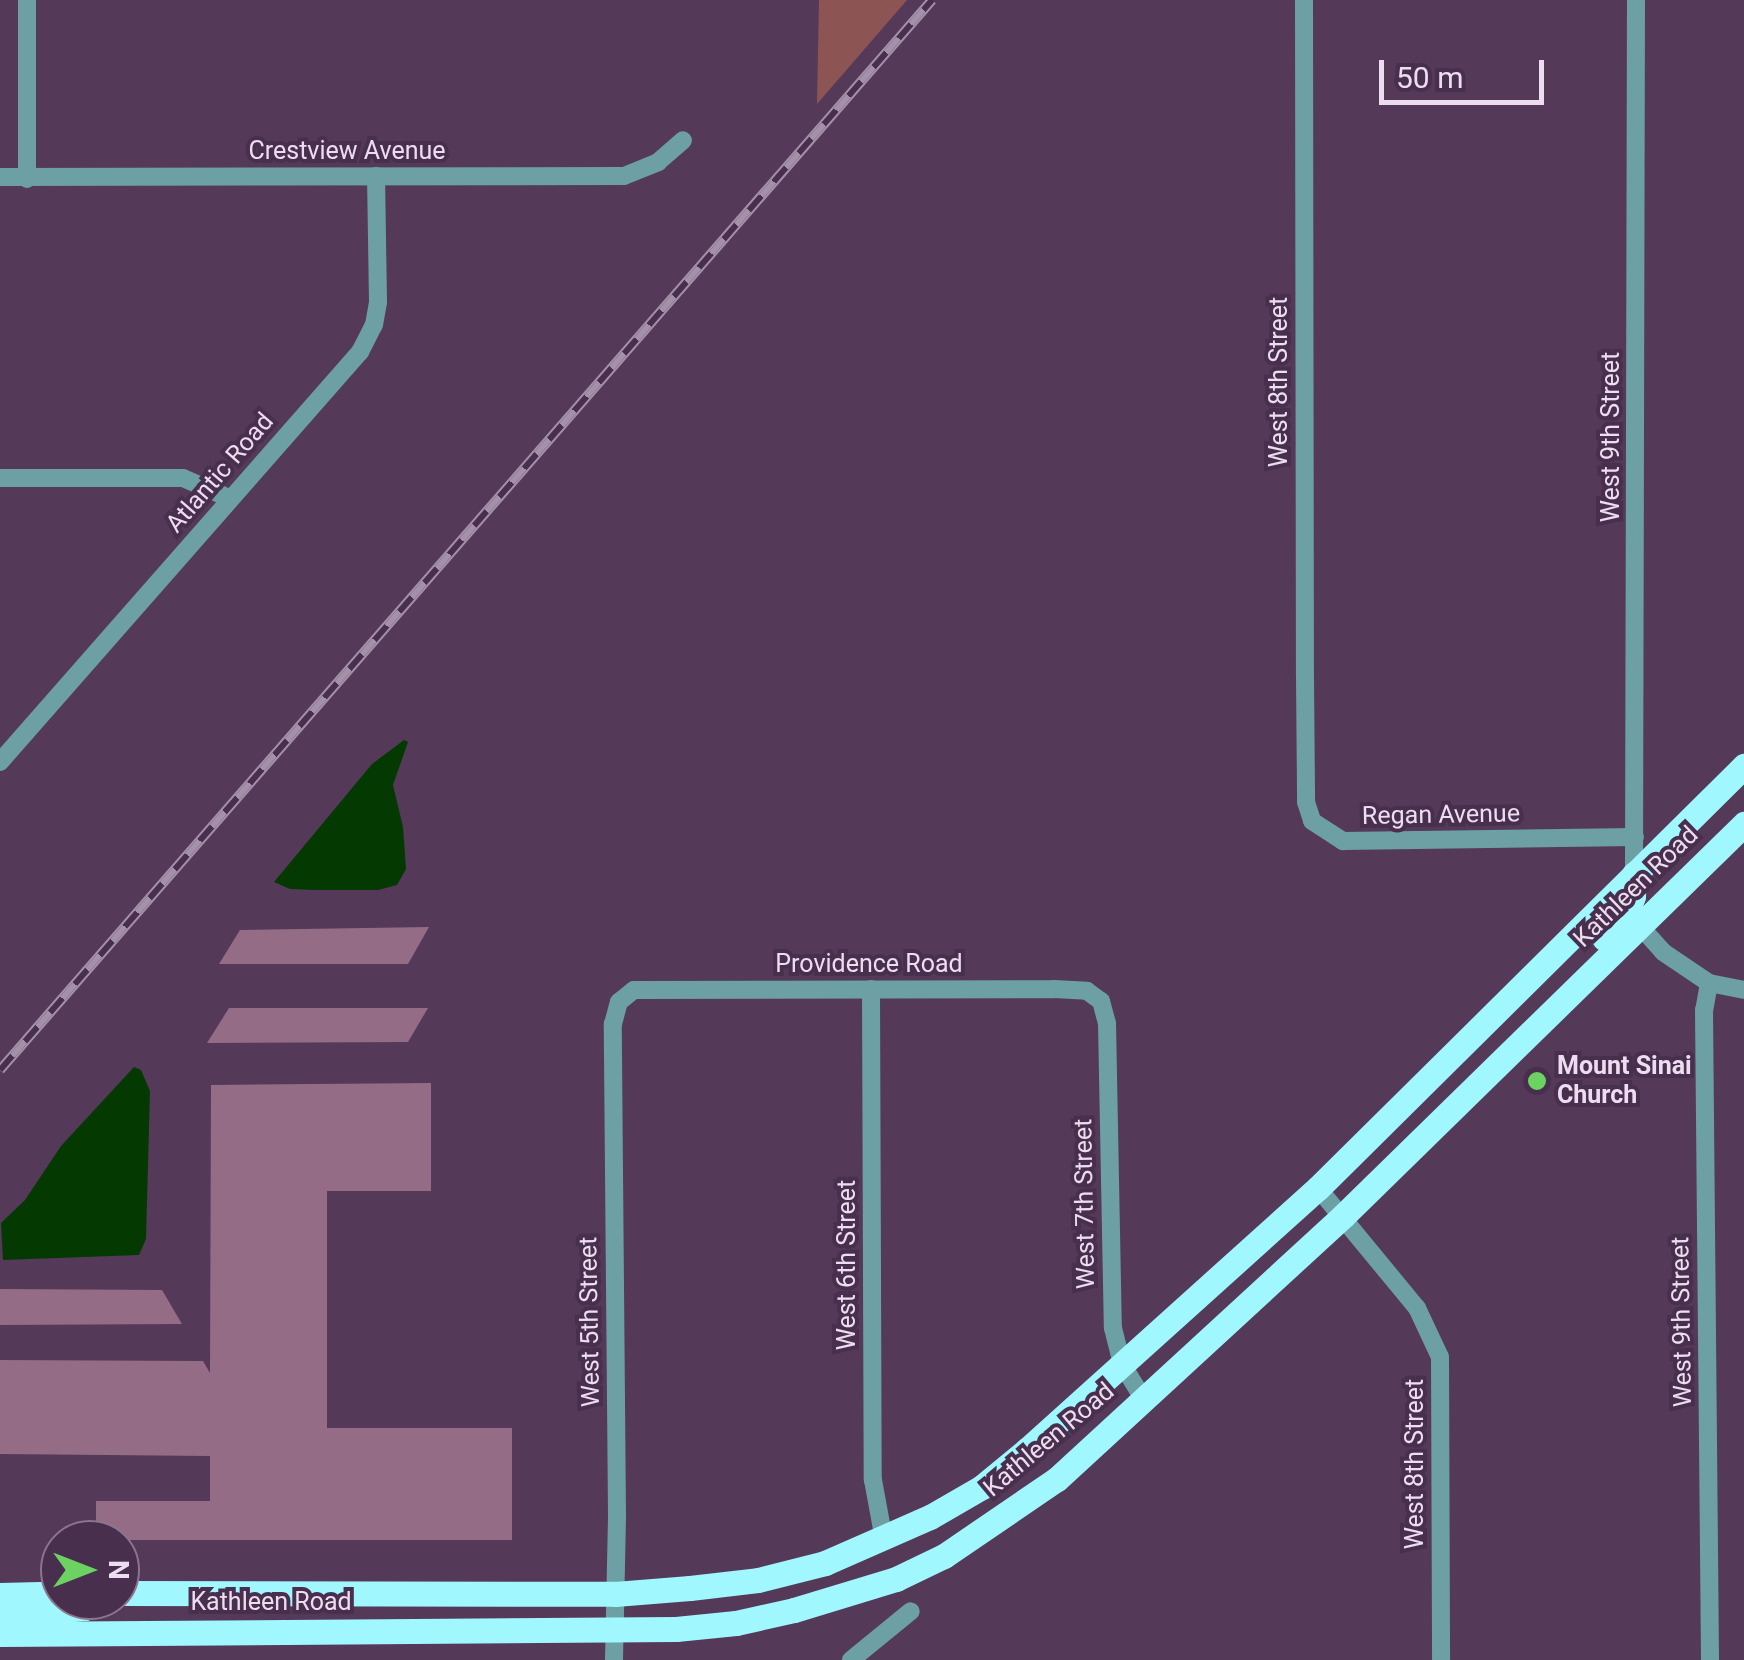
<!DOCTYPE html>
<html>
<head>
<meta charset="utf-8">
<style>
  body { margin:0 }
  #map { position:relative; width:1744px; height:1660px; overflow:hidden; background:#553959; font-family:Roboto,sans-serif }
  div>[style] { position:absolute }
  .green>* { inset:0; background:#8c5553 }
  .water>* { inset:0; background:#043902 }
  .building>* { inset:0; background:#956c85 }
  .minor>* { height:18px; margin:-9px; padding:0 9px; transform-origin:9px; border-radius:9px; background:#6ca0a4 }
  .major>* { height:25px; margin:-12.5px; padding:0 12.5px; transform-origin:12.5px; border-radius:12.5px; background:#a0f7fe }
  .rail>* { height:10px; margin-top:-5px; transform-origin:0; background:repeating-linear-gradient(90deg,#492f4e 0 19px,#a590a9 0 38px); box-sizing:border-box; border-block:2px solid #a590a9 }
  .dots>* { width:28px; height:28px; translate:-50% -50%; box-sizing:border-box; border:5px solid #492f4e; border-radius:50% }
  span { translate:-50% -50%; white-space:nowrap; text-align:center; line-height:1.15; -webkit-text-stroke:8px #492f4e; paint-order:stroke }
  .street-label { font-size:25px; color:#edddf0 }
  .poi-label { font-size:25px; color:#edddf0; font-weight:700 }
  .left { translate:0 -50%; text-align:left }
  .north { position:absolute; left:40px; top:1520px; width:100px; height:100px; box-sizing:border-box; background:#492f4e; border:2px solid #8b758f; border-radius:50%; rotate:90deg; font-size:28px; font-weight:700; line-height:40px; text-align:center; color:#edddf0 }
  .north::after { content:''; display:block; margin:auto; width:35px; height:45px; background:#6cd362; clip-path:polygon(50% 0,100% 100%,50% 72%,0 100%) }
  .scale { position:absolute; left:1379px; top:60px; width:165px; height:45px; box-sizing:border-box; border:5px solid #edddf0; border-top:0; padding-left:12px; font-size:30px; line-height:35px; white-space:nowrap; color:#edddf0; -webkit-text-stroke:8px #492f4e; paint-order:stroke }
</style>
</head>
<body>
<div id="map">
  <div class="green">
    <div style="clip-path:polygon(819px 0,907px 0,817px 104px)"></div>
  </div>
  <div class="water">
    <div style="clip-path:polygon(404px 740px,408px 742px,393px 785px,403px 827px,406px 869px,397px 885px,378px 890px,315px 890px,290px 889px,274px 882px,372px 764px)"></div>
    <div style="clip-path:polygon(134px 1067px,141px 1070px,150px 1091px,146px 1239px,139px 1255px,3px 1260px,1px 1223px,25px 1200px,61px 1146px)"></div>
  </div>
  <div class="building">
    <div style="clip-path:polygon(429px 927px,408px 964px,219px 964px,240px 930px)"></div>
    <div style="clip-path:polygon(229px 1008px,428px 1008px,408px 1042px,207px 1043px)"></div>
    <div style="clip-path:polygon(431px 1083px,431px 1191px,327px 1191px,327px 1428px,512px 1428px,512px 1540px,96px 1540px,96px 1501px,210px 1501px,210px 1456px,0 1454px,0 1360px,203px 1361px,210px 1373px,211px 1085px)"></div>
    <div style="clip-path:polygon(0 1289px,162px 1290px,182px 1324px,0 1325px)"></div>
  </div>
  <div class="minor">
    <div style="left:27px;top:0;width:179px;rotate:90deg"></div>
    <div style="left:1304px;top:0;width:677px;rotate:89.92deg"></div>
    <div style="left:1305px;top:677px;width:125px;rotate:89.5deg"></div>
    <div style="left:1306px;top:802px;width:20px;rotate:72deg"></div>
    <div style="left:1312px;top:821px;width:37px;rotate:33deg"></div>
    <div style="left:1343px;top:841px;width:292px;rotate:-0.8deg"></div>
    <div style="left:0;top:177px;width:624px;rotate:-0.09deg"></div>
    <div style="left:624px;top:176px;width:37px;rotate:-22deg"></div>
    <div style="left:658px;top:162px;width:33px;rotate:-41deg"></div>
    <div style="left:0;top:478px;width:183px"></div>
    <div style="left:183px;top:478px;width:50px;rotate:23.5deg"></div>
    <div style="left:0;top:762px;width:546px;rotate:-48.72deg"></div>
    <div style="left:360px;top:352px;width:30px;rotate:-63deg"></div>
    <div style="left:374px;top:325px;width:23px;rotate:-80deg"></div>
    <div style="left:378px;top:302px;width:126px;rotate:-90.9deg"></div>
    <div style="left:1634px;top:874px;width:874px;rotate:-89.87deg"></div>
    <div style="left:1639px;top:925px;width:36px;rotate:48deg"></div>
    <div style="left:1663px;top:952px;width:55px;rotate:34deg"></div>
    <div style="left:1709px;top:983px;width:36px;rotate:11deg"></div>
    <div style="left:1709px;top:983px;width:27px;rotate:100deg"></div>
    <div style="left:1704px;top:1010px;width:650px;rotate:89.47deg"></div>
    <div style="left:871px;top:989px;width:491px;rotate:89.8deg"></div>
    <div style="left:873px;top:1480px;width:61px;rotate:79.6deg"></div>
    <div style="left:1318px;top:1188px;width:156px;rotate:50.5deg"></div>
    <div style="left:1417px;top:1308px;width:54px;rotate:64.9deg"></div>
    <div style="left:1440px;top:1357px;width:303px;rotate:89.8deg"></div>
    <div style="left:614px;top:1660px;width:145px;rotate:-88.8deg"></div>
    <div style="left:617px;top:1515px;width:491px;rotate:-90.5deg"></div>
    <div style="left:613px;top:1024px;width:23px;rotate:-75deg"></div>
    <div style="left:619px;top:1002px;width:19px;rotate:-39deg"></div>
    <div style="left:634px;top:990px;width:420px;rotate:-0.1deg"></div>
    <div style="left:1054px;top:989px;width:33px;rotate:3deg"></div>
    <div style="left:1087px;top:991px;width:17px;rotate:36deg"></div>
    <div style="left:1101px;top:1001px;width:23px;rotate:75deg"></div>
    <div style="left:1107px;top:1023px;width:305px;rotate:88.9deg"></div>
    <div style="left:1113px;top:1328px;width:37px;rotate:76deg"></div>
    <div style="left:1122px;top:1364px;width:42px;rotate:58.6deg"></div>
    <div style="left:851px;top:1660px;width:77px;rotate:-39.2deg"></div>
  </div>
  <div class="major">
    <div style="left:1604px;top:938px;width:29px;rotate:-44deg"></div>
    <div style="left:1625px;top:918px;width:23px;rotate:-70deg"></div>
    <div style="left:1633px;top:896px;width:22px;rotate:-87deg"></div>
    <div style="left:120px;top:1593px;width:495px;rotate:0.1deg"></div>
    <div style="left:615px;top:1594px;width:75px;rotate:-4.6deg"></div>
    <div style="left:690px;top:1588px;width:68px;rotate:-6.7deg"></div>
    <div style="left:758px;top:1580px;width:69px;rotate:-14.2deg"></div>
    <div style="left:825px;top:1563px;width:115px;rotate:-23.7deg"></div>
    <div style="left:930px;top:1517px;width:60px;rotate:-30deg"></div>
    <div style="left:982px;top:1487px;width:60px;rotate:-39.6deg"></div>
    <div style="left:1028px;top:1449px;width:390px;rotate:-42deg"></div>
    <div style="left:1318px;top:1188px;width:600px;rotate:-44.73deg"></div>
    <div style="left:0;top:1595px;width:40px;rotate:-1.4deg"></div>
    <div style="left:0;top:1615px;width:85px;rotate:-4.7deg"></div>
    <div style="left:85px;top:1608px;width:24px;rotate:-19deg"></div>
    <div style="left:0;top:1634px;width:676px;rotate:-0.42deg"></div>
    <div style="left:676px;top:1629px;width:60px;rotate:-5.7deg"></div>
    <div style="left:736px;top:1623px;width:59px;rotate:-12.6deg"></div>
    <div style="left:794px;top:1610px;width:107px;rotate:-16.9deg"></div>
    <div style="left:896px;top:1579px;width:53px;rotate:-25.6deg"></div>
    <div style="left:944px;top:1556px;width:137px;rotate:-34.3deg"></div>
    <div style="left:1057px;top:1479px;width:389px;rotate:-42.6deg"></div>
    <div style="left:1343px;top:1216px;width:561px;rotate:-44.35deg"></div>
  </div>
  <div class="rail">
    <div style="left:0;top:1070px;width:1419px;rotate:-48.94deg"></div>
  </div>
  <div class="dots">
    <div style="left:1537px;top:1081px;background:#6cd362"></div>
  </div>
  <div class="street-label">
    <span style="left:347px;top:151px">Crestview Avenue</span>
    <span style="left:1279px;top:382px;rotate:-90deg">West 8th Street</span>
    <span style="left:1611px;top:437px;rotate:-90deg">West 9th Street</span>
    <span style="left:220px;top:473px;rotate:-49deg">Atlantic Road</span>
    <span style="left:1441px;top:815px;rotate:-1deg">Regan Avenue</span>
    <span style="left:1636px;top:887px;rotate:-44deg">Kathleen Road</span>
    <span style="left:869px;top:964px">Providence Road</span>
    <span style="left:1085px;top:1204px;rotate:-91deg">West 7th Street</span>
    <span style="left:847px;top:1265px;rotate:-90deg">West 6th Street</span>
    <span style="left:590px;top:1322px;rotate:-91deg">West 5th Street</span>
    <span style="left:1682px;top:1322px;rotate:-91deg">West 9th Street</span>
    <span style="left:1049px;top:1440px;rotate:-40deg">Kathleen Road</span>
    <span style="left:1415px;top:1464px;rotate:-90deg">West 8th Street</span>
    <span style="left:271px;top:1602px">Kathleen Road</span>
  </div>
  <div class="poi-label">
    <span class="left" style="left:1557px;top:1081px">Mount Sinai<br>Church</span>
  </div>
  <div class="north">N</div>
  <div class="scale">50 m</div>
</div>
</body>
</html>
